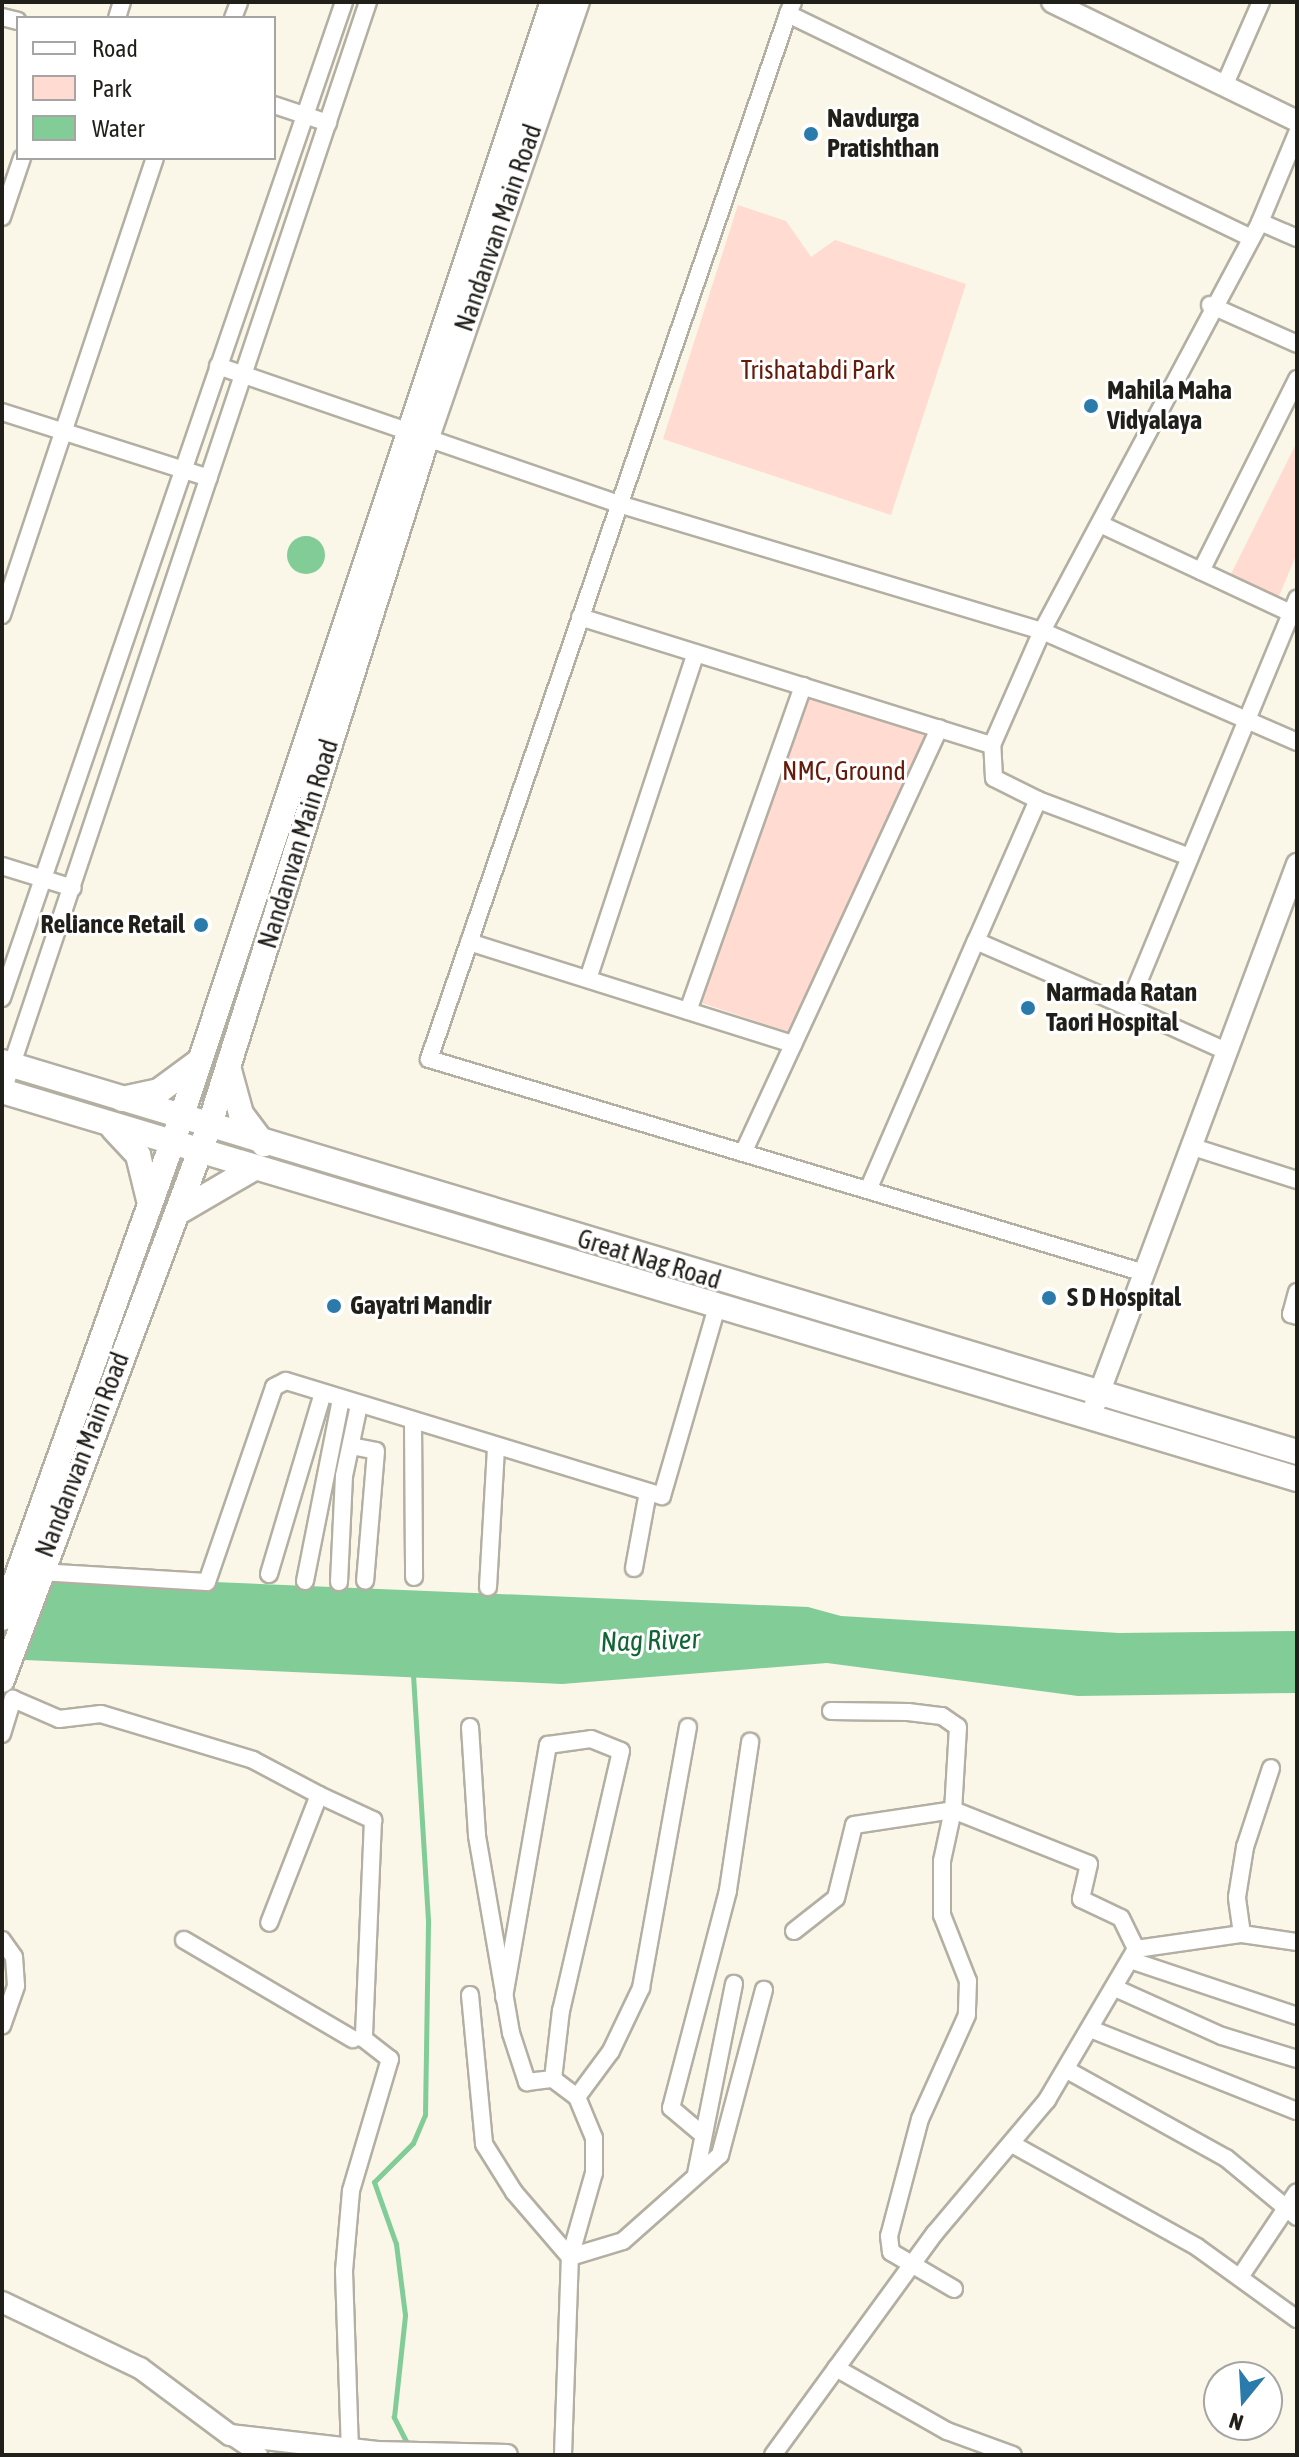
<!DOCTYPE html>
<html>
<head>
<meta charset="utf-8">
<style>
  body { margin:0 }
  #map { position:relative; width:1299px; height:2457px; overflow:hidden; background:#faf6e8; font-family:"Asap Condensed",sans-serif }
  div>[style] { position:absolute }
  .green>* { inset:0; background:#ffdbd2 }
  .water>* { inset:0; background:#82cc97 }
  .round { border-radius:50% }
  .stream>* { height:5px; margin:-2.5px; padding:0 2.5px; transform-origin:2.5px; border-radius:2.5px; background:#82cc97 }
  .roads { filter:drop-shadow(2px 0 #b3afa2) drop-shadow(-2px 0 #b3afa2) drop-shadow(0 2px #b3afa2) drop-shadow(0 -2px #b3afa2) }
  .minor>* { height:16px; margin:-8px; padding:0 8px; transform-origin:8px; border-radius:8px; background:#fff }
  .tertiary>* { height:20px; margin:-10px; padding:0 10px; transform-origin:10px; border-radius:10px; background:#fff }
  .secondary>* { height:24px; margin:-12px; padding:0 12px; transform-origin:12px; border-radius:12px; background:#fff }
  .dots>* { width:22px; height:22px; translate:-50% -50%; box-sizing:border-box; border:4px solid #fff; border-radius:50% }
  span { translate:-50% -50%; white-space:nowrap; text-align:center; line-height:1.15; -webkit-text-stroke:6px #fff; paint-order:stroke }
  .poi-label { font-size:26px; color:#211f1a; font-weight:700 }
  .left { translate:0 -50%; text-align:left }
  .right { translate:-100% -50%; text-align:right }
  .street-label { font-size:26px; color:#211f1a }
  .park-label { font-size:26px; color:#651a0a }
  .water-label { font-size:28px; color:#116534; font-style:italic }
  .frame { position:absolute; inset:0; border:4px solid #211f1a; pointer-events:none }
  .legend { position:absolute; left:16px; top:16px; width:260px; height:144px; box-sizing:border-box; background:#fff; border:2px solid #a6a5a3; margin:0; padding:10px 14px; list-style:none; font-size:24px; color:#211f1a }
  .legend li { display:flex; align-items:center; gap:16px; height:40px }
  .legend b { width:40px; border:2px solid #a6a5a3 }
  .north { position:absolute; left:1203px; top:2361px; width:80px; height:80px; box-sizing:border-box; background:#fff; border:2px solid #a6a5a3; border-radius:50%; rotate:198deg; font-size:22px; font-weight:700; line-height:32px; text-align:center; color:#211f1a }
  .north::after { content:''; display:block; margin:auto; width:28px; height:36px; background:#2b7aac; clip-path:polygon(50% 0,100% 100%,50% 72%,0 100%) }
</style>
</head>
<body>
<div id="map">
  <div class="green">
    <div style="clip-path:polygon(738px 205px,786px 221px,811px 257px,835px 240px,966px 284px,891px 515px,663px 439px)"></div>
    <div style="clip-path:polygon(1297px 442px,1297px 553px,1279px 596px,1231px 574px)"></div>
    <div style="clip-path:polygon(807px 697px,925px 735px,791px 1033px,702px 1003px)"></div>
  </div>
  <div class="water">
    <div class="round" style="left:287px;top:536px;width:38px;height:38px"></div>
    <div style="clip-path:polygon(2px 1573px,808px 1607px,841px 1616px,1119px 1633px,1297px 1631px,1297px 1693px,1078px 1696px,827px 1663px,562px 1684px,2px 1659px)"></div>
  </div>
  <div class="stream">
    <div style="left:409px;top:2447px;width:34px;rotate:-117deg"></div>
    <div style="left:394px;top:2417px;width:103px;rotate:-83.8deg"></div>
    <div style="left:405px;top:2315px;width:72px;rotate:-97.2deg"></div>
    <div style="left:396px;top:2244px;width:66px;rotate:-109.5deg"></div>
    <div style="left:374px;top:2182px;width:55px;rotate:-45deg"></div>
    <div style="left:413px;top:2143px;width:30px;rotate:-67deg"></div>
    <div style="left:425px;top:2115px;width:195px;rotate:-89.1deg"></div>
    <div style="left:428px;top:1920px;width:247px;rotate:-93.5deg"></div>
  </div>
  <div class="roads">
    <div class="minor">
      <div style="left:793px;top:2px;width:13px;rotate:113deg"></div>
      <div style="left:788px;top:14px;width:510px;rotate:25.81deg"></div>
      <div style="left:788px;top:14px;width:1105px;rotate:108.96deg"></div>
      <div style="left:429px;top:1059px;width:743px;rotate:16.65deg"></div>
      <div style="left:2px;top:17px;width:16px;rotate:14deg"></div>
      <div style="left:117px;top:18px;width:17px;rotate:-73deg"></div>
      <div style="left:233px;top:18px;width:17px;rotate:-69deg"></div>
      <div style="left:1225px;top:84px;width:90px;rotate:-66.3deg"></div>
      <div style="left:274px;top:105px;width:57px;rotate:18.4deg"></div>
      <div style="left:2px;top:217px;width:62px;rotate:-71.3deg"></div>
      <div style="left:1260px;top:222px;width:40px;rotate:23.4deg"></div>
      <div style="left:1210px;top:305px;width:95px;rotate:24.1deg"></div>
      <div style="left:218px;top:366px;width:427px;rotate:19deg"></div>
      <div style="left:622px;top:505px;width:438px;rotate:16.7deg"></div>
      <div style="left:1042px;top:631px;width:278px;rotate:23.5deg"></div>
      <div style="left:2px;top:412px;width:217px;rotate:17.7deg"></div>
      <div style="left:1100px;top:524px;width:211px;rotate:25deg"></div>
      <div style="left:1201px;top:571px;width:215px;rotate:-63.4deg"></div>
      <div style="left:2px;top:615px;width:482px;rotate:-71.5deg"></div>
      <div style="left:580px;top:617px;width:431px;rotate:17.3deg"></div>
      <div style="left:992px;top:745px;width:124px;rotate:-66.3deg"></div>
      <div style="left:1042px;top:631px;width:463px;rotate:-61.9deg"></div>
      <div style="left:1260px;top:222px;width:96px;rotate:-67.4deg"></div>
      <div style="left:1038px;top:800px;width:162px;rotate:20.6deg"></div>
      <div style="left:2px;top:866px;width:74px;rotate:17.2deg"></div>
      <div style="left:976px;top:941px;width:154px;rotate:-66.3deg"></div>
      <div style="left:1038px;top:800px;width:49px;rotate:-153.4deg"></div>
      <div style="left:994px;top:778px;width:33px;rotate:-93deg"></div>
      <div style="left:469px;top:942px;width:340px;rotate:17.5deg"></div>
      <div style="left:588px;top:979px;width:343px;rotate:-71.7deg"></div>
      <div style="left:2px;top:998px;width:1053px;rotate:-71.05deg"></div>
      <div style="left:1128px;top:1007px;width:107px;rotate:24.2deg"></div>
      <div style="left:688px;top:1011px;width:345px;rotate:-70.5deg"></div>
      <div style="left:3px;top:1091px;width:1149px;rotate:-71.47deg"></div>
      <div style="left:1190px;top:1146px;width:112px;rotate:17.6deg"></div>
      <div style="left:743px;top:1153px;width:468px;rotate:-65.2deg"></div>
      <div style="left:868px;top:1190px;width:271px;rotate:-66.6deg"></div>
      <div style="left:976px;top:941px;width:166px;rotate:23.5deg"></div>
      <div style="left:1128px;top:1007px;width:442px;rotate:-67.5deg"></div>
      <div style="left:1297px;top:1292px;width:23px;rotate:105deg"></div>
      <div style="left:1291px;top:1314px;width:6px;rotate:18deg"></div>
      <div style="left:413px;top:1422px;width:155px;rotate:89.6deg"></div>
      <div style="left:351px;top:1446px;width:25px;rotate:11deg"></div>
      <div style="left:376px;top:1451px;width:130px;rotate:94.8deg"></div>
      <div style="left:634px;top:1568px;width:77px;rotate:-79.6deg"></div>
      <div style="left:39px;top:1572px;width:168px;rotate:3.4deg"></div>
      <div style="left:207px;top:1582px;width:206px;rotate:-71deg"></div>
      <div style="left:274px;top:1387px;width:13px;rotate:-27deg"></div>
      <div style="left:286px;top:1381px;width:393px;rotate:17deg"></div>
      <div style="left:662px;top:1496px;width:197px;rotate:-73.8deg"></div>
      <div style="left:269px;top:1574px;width:189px;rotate:-73.4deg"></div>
      <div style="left:305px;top:1581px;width:186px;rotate:-78.8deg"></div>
      <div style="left:339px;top:1582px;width:106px;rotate:-87.3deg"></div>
      <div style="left:344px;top:1476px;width:73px;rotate:-78.1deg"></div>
      <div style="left:488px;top:1587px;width:139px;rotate:-86.7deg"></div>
      <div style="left:831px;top:1711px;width:77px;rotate:0.7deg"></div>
      <div style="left:908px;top:1712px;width:34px;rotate:7deg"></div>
      <div style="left:942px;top:1716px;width:19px;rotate:35deg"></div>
      <div style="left:958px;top:1727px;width:83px;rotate:93.4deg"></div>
      <div style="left:953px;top:1810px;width:146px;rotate:21.7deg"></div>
      <div style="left:1089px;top:1864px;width:36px;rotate:103deg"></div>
      <div style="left:1081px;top:1899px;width:44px;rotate:25.4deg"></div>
      <div style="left:1121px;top:1918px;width:34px;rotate:64deg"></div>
      <div style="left:470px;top:1727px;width:109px;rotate:86.3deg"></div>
      <div style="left:477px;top:1836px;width:200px;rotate:80.2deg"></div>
      <div style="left:511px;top:2033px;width:52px;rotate:71.9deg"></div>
      <div style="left:527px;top:2082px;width:26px;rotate:-7deg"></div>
      <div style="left:2px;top:1734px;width:37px;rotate:-73deg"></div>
      <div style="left:13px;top:1699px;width:50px;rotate:23.5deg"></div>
      <div style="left:59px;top:1719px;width:42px;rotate:-6.8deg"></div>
      <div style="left:101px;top:1714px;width:159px;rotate:16.8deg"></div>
      <div style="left:253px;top:1760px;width:75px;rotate:27.9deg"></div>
      <div style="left:319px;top:1795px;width:137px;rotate:111.3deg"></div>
      <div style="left:319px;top:1795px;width:60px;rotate:24.8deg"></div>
      <div style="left:373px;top:1820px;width:219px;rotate:92.4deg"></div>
      <div style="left:364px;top:2039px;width:33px;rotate:38deg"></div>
      <div style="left:390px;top:2059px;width:138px;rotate:106.5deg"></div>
      <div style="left:351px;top:2191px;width:80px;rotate:95deg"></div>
      <div style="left:344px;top:2271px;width:177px;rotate:88.1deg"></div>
      <div style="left:794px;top:1931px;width:53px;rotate:-38.2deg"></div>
      <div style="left:836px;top:1898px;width:75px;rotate:-76.1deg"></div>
      <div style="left:854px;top:1825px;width:100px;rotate:-8.6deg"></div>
      <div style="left:953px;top:1810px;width:52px;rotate:102.2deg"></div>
      <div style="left:942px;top:1861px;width:54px;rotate:90deg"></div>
      <div style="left:942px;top:1915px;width:71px;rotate:68.5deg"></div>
      <div style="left:968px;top:1981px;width:34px;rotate:92deg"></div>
      <div style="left:967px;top:2015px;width:114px;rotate:114.3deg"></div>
      <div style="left:920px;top:2119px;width:121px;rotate:104.8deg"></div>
      <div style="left:889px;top:2236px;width:16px;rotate:83deg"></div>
      <div style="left:891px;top:2252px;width:73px;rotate:30.4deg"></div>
      <div style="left:1242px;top:1934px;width:37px;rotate:-98deg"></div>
      <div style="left:1237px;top:1897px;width:51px;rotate:-80.9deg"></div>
      <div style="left:1245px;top:1847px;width:83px;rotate:-71.8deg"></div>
      <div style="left:2px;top:1940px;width:21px;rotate:55deg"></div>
      <div style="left:14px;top:1957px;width:29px;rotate:86deg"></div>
      <div style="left:16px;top:1986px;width:42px;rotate:109.3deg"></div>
      <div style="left:184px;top:1940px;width:196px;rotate:30.4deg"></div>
      <div style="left:1130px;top:1960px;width:176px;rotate:18.5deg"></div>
      <div style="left:1115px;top:1988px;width:117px;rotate:24.2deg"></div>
      <div style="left:1222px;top:2036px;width:78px;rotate:17deg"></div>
      <div style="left:470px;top:1995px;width:150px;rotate:84.6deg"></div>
      <div style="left:484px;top:2144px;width:57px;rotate:58deg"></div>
      <div style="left:514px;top:2192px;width:86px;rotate:49.3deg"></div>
      <div style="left:570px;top:2257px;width:55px;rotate:-16.8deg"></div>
      <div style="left:623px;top:2241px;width:130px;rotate:-41.6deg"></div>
      <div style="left:720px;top:2155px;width:171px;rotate:-75.1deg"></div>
      <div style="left:504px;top:1997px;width:256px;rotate:-80.1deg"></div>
      <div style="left:548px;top:1745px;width:43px;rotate:-7.9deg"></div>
      <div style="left:591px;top:1739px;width:32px;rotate:22deg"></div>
      <div style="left:621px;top:1751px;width:266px;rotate:103deg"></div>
      <div style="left:561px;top:2010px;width:69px;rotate:96.6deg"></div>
      <div style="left:553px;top:2079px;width:30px;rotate:37deg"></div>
      <div style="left:1093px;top:2030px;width:219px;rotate:21.7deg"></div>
      <div style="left:1067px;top:2070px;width:182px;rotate:29deg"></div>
      <div style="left:1226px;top:2158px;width:92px;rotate:39.7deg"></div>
      <div style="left:703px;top:2135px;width:42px;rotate:-139.8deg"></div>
      <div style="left:671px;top:2108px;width:225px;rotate:-75.3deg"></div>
      <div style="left:728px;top:1890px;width:150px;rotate:-81.5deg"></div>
      <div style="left:1012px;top:2144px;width:212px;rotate:29.1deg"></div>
      <div style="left:1197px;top:2247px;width:123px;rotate:35.8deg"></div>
      <div style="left:696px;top:2174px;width:194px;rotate:-78.7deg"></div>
      <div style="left:1240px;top:2277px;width:102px;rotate:-56.2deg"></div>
      <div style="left:836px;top:2368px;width:128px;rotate:29.6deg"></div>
      <div style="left:947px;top:2431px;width:70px;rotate:20deg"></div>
      <div style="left:231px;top:2436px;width:34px;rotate:34deg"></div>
      <div style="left:563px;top:2455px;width:198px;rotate:-88deg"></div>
      <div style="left:570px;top:2257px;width:87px;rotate:-74.1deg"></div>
      <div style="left:594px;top:2173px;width:35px;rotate:-90deg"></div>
      <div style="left:594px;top:2138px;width:44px;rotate:-112.5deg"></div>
      <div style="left:577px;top:2097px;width:57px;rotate:-53.5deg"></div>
      <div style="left:611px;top:2051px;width:70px;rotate:-64.5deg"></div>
      <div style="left:641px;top:1988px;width:265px;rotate:-79.8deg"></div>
      <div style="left:773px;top:2455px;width:275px;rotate:-53.9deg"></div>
      <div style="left:935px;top:2233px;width:174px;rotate:-49.9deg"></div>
      <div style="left:1047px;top:2100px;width:175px;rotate:-59.5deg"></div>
      <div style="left:1136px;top:1949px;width:107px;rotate:-8.1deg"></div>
      <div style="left:1242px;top:1934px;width:56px;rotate:8.3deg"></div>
    </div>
    <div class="tertiary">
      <div style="left:1052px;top:2px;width:272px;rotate:25.9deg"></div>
      <div style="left:1094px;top:1407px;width:580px;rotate:-69.5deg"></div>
      <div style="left:2px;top:2302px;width:153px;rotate:25.6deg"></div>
      <div style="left:140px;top:2368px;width:112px;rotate:36.7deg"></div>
      <div style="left:230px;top:2435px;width:148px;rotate:6.6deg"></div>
      <div style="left:377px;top:2452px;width:130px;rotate:1.3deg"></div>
    </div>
    <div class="secondary">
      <div style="left:2px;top:1062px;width:1352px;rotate:16.76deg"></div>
      <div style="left:229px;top:1070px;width:46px;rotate:74.7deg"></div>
      <div style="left:241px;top:1114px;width:38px;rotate:53deg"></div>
      <div style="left:2px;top:1091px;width:1352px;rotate:16.68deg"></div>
      <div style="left:122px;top:1099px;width:38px;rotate:-12deg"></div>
      <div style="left:159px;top:1091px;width:49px;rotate:-36.6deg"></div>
      <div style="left:113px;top:1128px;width:37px;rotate:47deg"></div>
      <div style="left:138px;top:1155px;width:50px;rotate:76.2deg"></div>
      <div style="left:177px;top:1213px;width:89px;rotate:-30.3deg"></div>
      <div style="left:2px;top:1618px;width:531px;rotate:-70.3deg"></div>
      <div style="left:181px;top:1118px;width:1176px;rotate:-71.57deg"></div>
      <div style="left:2px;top:1680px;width:590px;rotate:-69.48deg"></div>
      <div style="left:209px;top:1127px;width:727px;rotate:-72.46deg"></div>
      <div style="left:428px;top:434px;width:457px;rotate:-71deg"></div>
    </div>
  </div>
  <div class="dots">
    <div style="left:811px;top:134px;background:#2b7aac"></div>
    <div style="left:1091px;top:406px;background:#2b7aac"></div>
    <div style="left:201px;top:925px;background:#2b7aac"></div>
    <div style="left:1028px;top:1008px;background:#2b7aac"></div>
    <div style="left:1049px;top:1298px;background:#2b7aac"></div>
    <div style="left:334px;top:1306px;background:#2b7aac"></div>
  </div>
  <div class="poi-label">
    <span class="left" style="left:827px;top:134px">Navdurga<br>Pratishthan</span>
    <span class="left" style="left:1107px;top:406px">Mahila Maha<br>Vidyalaya</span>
    <span class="right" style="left:185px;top:925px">Reliance Retail</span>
    <span class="left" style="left:1046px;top:1008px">Narmada Ratan<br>Taori Hospital</span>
    <span class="left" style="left:1067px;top:1298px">S D Hospital</span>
    <span class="left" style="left:350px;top:1306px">Gayatri Mandir</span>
  </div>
  <div class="street-label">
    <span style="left:499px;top:228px;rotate:-71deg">Nandanvan Main Road</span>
    <span style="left:299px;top:844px;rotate:-73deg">Nandanvan Main Road</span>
    <span style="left:649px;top:1260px;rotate:17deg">Great Nag Road</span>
    <span style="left:83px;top:1455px;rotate:-69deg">Nandanvan Main Road</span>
  </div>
  <div class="park-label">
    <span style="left:818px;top:371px">Trishatabdi Park</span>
    <span style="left:844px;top:772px">NMC, Ground</span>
  </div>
  <div class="water-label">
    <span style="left:650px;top:1640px;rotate:-2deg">Nag River</span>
  </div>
  <div class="frame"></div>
  <ul class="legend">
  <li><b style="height:10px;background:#fff"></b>Road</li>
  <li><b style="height:22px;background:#ffdbd2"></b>Park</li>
  <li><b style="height:22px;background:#82cc97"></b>Water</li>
  </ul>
  <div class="north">N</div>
</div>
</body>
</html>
